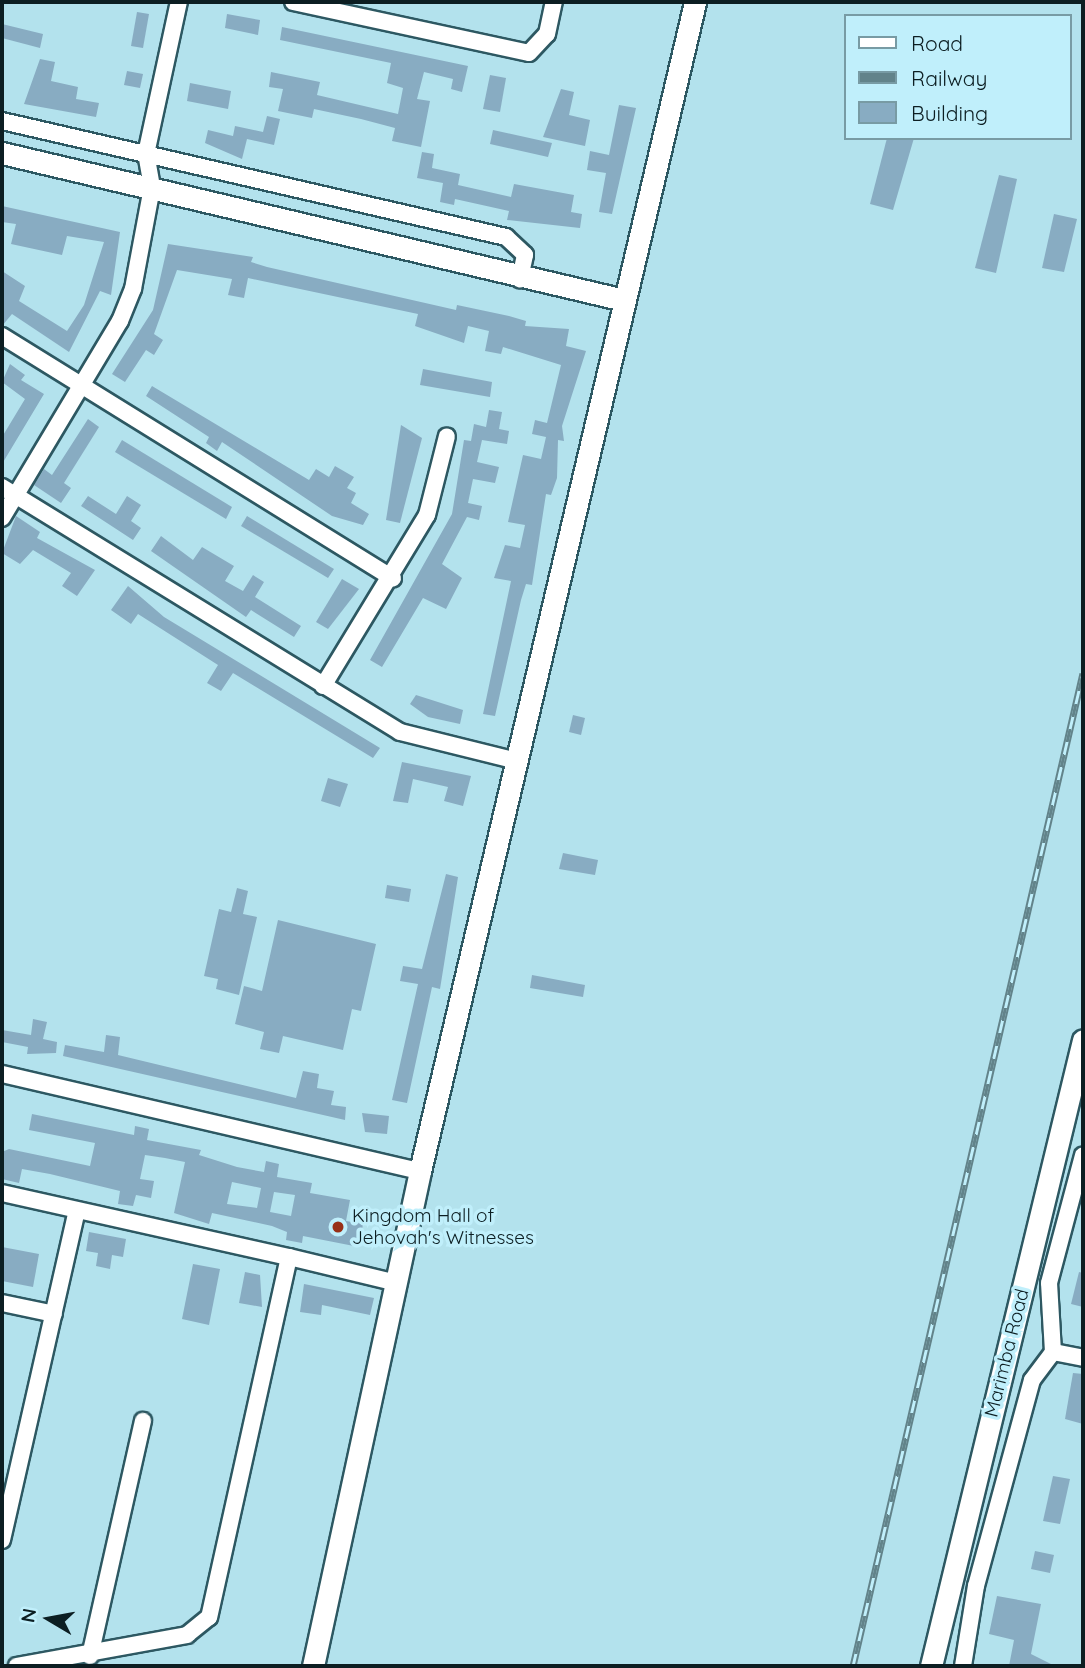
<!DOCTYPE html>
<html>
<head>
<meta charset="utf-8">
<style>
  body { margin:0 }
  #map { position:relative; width:1085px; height:1668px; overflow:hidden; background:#b3e2ed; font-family:Quicksand,sans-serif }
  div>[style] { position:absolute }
  .building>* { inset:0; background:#88acc2 }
  .roads { filter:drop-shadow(2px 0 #2d5862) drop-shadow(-2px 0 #2d5862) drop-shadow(0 2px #2d5862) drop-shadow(0 -2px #2d5862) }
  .minor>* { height:16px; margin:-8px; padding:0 8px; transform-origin:8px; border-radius:8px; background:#fff }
  .tertiary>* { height:21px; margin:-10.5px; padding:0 10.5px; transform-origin:10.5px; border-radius:10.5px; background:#fff }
  .rail>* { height:7px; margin-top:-3.5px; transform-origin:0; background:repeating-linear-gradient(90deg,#c0effb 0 13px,#62838a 0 26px); box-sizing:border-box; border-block:2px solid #62838a }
  .dots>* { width:19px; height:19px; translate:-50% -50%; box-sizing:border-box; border:4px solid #c0effb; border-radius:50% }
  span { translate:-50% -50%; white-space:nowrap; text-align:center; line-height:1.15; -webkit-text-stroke:7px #c0effb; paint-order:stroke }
  .poi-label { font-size:19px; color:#0c1e22 }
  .left { translate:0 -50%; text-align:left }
  .street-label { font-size:19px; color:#0c1e22 }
  .frame { position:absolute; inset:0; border:4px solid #0c1e22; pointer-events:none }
  .legend { position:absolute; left:844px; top:14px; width:228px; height:126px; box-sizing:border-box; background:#c0effb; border:2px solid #789ba4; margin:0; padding:9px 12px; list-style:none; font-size:21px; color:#0c1e22 }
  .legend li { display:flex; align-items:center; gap:14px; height:35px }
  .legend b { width:35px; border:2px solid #789ba4 }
  .north { position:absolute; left:14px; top:1584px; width:70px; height:70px; -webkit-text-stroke:5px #c0effb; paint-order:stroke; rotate:280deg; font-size:19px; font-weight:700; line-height:28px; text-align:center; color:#0c1e22 }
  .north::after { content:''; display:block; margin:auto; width:24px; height:32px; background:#0c1e22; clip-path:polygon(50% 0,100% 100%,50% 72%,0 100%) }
</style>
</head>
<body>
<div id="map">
  <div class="building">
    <div style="clip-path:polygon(137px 12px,149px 14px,143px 48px,131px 46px)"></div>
    <div style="clip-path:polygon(227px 14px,260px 20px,258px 35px,225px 28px)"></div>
    <div style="clip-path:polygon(2px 24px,43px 34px,40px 48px,2px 38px)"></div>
    <div style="clip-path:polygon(282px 27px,468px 66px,462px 92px,451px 89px,453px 79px,424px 72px,417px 99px,430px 101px,421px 147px,392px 141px,395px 128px,361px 119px,314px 109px,312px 118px,278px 111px,283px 89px,269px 87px,271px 72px,320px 82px,317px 95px,398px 114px,403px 88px,387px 83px,391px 63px,280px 40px)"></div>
    <div style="clip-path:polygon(40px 59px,55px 62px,51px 81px,78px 87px,76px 99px,99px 103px,96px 117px,24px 104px)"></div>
    <div style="clip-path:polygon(127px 71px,143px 74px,140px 88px,124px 85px)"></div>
    <div style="clip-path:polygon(490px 75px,506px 78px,500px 112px,483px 109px)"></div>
    <div style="clip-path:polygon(190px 83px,231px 91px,228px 109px,187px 101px)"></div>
    <div style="clip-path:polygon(561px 89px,574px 92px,569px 115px,590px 120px,585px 146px,543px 137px)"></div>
    <div style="clip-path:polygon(619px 105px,636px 108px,612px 214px,599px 212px,606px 173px,587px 170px,590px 151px,609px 155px)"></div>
    <div style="clip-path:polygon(267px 116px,280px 119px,274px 145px,247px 139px,242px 159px,205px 143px,208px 130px,233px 136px,235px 126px,263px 132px)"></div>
    <div style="clip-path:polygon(493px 130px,552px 143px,548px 157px,490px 144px)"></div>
    <div style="clip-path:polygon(887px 138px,914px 138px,893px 210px,870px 204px)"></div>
    <div style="clip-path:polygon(422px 152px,434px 154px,432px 168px,460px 174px,458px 185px,511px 197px,514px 184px,574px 195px,571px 212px,582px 214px,580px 228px,507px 220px,509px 211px,455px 199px,454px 205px,440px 202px,443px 183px,417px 178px)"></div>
    <div style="clip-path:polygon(999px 175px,1017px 179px,996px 273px,975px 268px)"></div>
    <div style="clip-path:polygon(2px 206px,120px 232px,111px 295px,100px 291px,69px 352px,12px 314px,2px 326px,2px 271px,25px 286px,19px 301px,67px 331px,84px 305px,104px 242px,67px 236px,62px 255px,11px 244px,16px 224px,2px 222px)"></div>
    <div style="clip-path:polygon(1054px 214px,1077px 219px,1064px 272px,1042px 268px)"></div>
    <div style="clip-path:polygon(168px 244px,253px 257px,251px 262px,267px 267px,456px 310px,457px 305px,509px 316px,526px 321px,525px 326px,569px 329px,566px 346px,586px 351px,562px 426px,564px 441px,558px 440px,557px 478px,551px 495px,546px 494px,532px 585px,526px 584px,521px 600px,495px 716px,483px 714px,511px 581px,494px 578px,505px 545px,520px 548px,525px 525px,508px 522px,523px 455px,541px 459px,546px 437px,532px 434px,535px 420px,547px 423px,561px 365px,503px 347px,501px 354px,485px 351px,489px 331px,468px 326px,464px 343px,415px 326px,418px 314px,248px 278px,244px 298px,228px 295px,232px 279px,177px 270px,154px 334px,163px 340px,154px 355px,146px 350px,125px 382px,112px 374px,153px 310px)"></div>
    <div style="clip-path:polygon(10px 364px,25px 375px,21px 380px,44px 394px,2px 464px,2px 437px,25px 399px,2px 382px)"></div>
    <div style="clip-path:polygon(423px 369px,492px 382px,490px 397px,420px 385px)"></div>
    <div style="clip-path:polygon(152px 386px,309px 480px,316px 469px,329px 477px,335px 466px,354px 477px,347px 488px,356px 493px,351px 503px,369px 514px,363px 525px,332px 516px,222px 442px,217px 451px,206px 443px,209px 437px,146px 396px)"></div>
    <div style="clip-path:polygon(489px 410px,502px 412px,499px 429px,509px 431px,507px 444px,482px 440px,477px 462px,499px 467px,495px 483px,473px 479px,468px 503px,482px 506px,479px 520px,467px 517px,442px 564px,462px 578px,446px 609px,423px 598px,382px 667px,370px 660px,452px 514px,464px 440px,471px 441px,474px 424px,486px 427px)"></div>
    <div style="clip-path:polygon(88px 419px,99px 427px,64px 483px,71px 488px,61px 503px,34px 485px,44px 469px,52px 475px)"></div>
    <div style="clip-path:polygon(401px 425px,422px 438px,400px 523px,386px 520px)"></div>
    <div style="clip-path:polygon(122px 440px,232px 507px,226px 519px,115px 452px)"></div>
    <div style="clip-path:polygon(88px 496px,116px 514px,127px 496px,141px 505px,131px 521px,141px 528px,133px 540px,81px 506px)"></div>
    <div style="clip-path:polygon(16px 516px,40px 532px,37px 538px,95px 570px,77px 596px,62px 586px,71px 573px,33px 550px,20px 564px,2px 553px)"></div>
    <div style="clip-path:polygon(247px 516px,334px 569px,328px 578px,241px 526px)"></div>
    <div style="clip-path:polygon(161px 536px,193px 560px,202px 547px,234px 566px,225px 581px,243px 591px,253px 575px,264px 582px,255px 597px,301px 626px,294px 637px,251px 610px,246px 617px,151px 551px)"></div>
    <div style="clip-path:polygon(342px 579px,359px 589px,328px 629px,316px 622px)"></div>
    <div style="clip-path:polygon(128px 586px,164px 617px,380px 748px,373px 758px,233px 673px,221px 691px,207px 683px,218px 665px,138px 614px,131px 624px,111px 610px)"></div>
    <div style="clip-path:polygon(416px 695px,463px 710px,460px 724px,428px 717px,410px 704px)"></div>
    <div style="clip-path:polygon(573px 715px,585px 718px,581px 735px,569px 732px)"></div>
    <div style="clip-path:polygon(402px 762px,471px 776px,463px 806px,444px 801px,448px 787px,413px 779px,408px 803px,393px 801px)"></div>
    <div style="clip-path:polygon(328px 778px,348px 784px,340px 807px,321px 801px)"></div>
    <div style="clip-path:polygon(563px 853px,598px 860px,595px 875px,559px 869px)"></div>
    <div style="clip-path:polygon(446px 874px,458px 877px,440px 989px,432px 987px,407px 1103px,392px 1100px,418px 984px,400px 981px,403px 966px,422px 969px)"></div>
    <div style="clip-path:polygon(387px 885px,411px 889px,409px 902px,385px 898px)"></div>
    <div style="clip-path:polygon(237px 888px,248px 891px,243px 914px,257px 917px,239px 995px,216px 989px,218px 979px,204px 976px,219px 909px,231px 912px)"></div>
    <div style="clip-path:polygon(278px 920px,376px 944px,361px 1011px,352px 1009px,343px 1050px,283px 1036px,279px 1053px,260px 1049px,264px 1032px,235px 1024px,244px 986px,262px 991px)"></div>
    <div style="clip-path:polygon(532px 975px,585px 985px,583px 997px,530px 988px)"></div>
    <div style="clip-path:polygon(33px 1019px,47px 1022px,43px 1039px,57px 1042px,56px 1053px,27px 1054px,28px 1047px,2px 1042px,2px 1030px,31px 1035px)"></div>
    <div style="clip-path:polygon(106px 1035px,120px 1037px,118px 1055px,296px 1098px,303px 1071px,319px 1074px,317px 1088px,334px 1091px,331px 1105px,346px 1107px,345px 1120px,63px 1056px,65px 1045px,104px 1052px)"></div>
    <div style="clip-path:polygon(362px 1113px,389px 1116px,387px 1134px,365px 1132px)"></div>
    <div style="clip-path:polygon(evenodd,32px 1114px,134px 1135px,135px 1126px,149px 1129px,147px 1140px,201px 1150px,199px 1155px,237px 1167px,264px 1172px,266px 1161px,279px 1164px,277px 1177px,312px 1183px,310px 1193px,350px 1200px,346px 1221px,363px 1224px,359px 1247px,303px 1236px,302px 1243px,286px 1240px,287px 1232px,272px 1226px,212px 1213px,209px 1224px,174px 1213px,185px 1162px,165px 1158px,145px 1155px,140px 1179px,154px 1181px,151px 1198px,136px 1195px,133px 1206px,118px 1204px,120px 1191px,50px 1174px,22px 1169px,19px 1183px,2px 1179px,2px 1152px,9px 1149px,90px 1166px,95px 1143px,29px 1130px,32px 1114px,232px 1182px,261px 1188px,257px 1208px,227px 1204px,232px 1182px,32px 1114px,274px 1192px,295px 1195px,291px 1216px,270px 1212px,274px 1192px)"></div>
    <div style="clip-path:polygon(89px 1232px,126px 1239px,123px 1257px,112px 1255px,110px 1269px,96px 1266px,98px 1253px,86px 1251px)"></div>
    <div style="clip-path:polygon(2px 1247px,39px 1254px,33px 1287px,2px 1281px)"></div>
    <div style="clip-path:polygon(193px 1264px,220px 1269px,209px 1325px,182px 1319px)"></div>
    <div style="clip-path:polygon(245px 1272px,260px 1275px,262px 1307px,239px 1303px)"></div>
    <div style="clip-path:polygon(1079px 1272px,1083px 1273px,1083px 1307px,1071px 1304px)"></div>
    <div style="clip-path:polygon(304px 1284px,374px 1298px,370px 1315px,322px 1305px,321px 1315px,300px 1312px)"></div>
    <div style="clip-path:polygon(1073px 1373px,1083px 1374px,1083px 1424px,1065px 1419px)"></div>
    <div style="clip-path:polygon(1053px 1476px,1070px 1479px,1060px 1524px,1043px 1521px)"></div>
    <div style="clip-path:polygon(1035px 1551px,1054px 1555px,1050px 1573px,1031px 1569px)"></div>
    <div style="clip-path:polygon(997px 1596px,1041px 1604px,1031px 1654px,1055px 1666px,1009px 1666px,1014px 1640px,989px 1634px)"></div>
  </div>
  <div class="roads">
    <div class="minor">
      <div style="left:293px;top:2px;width:241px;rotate:12.2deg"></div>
      <div style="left:529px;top:53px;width:26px;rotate:-47deg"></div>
      <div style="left:547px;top:34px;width:33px;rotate:-78deg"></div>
      <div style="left:2px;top:121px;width:517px;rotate:12.96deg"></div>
      <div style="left:506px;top:237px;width:26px;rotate:43deg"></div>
      <div style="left:525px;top:255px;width:25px;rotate:102deg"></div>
      <div style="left:2px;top:336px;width:460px;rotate:31.8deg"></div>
      <div style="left:2px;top:487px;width:467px;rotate:31.6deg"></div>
      <div style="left:400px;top:732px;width:121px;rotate:13.9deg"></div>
      <div style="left:2px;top:518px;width:230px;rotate:-59.1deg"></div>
      <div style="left:120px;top:321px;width:35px;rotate:-68deg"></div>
      <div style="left:133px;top:289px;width:104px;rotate:-79.4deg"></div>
      <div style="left:152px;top:187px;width:34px;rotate:-100deg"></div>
      <div style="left:146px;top:154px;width:156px;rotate:-77.8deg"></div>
      <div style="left:323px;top:686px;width:200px;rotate:-58.7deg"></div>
      <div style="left:427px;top:515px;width:81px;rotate:-75.8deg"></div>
      <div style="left:2px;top:1074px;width:429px;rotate:13.1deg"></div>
      <div style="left:2px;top:1193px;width:294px;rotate:12.6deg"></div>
      <div style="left:289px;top:1257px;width:369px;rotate:102.5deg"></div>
      <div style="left:209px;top:1617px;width:28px;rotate:141deg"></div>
      <div style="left:187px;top:1635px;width:173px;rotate:169.7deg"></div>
      <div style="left:289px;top:1257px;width:111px;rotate:13.5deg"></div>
      <div style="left:2px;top:1303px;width:53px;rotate:11.9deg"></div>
      <div style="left:1053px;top:1352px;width:31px;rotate:11deg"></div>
      <div style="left:2px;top:1540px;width:337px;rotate:-77.2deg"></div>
      <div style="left:90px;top:1656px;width:241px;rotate:-77.3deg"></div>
      <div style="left:963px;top:1666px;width:81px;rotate:-80.8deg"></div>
      <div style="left:976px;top:1586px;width:213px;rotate:-74.8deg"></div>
      <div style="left:1032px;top:1380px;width:35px;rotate:-53deg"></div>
      <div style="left:1053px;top:1352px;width:69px;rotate:-93.3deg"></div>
      <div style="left:1049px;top:1283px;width:132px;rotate:-75.1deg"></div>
    </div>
    <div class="tertiary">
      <div style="left:2px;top:153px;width:639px;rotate:13.3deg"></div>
      <div style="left:313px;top:1666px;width:506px;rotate:-77.8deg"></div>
      <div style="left:420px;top:1171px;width:1201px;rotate:-76.76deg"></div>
      <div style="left:931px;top:1666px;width:644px;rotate:-76.35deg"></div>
    </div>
  </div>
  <div class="rail">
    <div style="left:853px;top:1666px;width:1019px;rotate:-76.96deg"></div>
  </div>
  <div class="dots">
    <div style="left:338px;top:1227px;background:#983017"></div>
  </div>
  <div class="poi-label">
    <span class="left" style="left:352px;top:1227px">Kingdom Hall of<br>Jehovah's Witnesses</span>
  </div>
  <div class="street-label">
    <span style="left:1007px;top:1353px;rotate:-76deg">Marimba Road</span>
  </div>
  <div class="frame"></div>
  <ul class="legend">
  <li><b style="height:9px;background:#fff"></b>Road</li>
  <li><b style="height:9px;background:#62838a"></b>Railway</li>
  <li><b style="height:19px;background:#88acc2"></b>Building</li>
  </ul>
  <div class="north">N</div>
</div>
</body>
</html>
